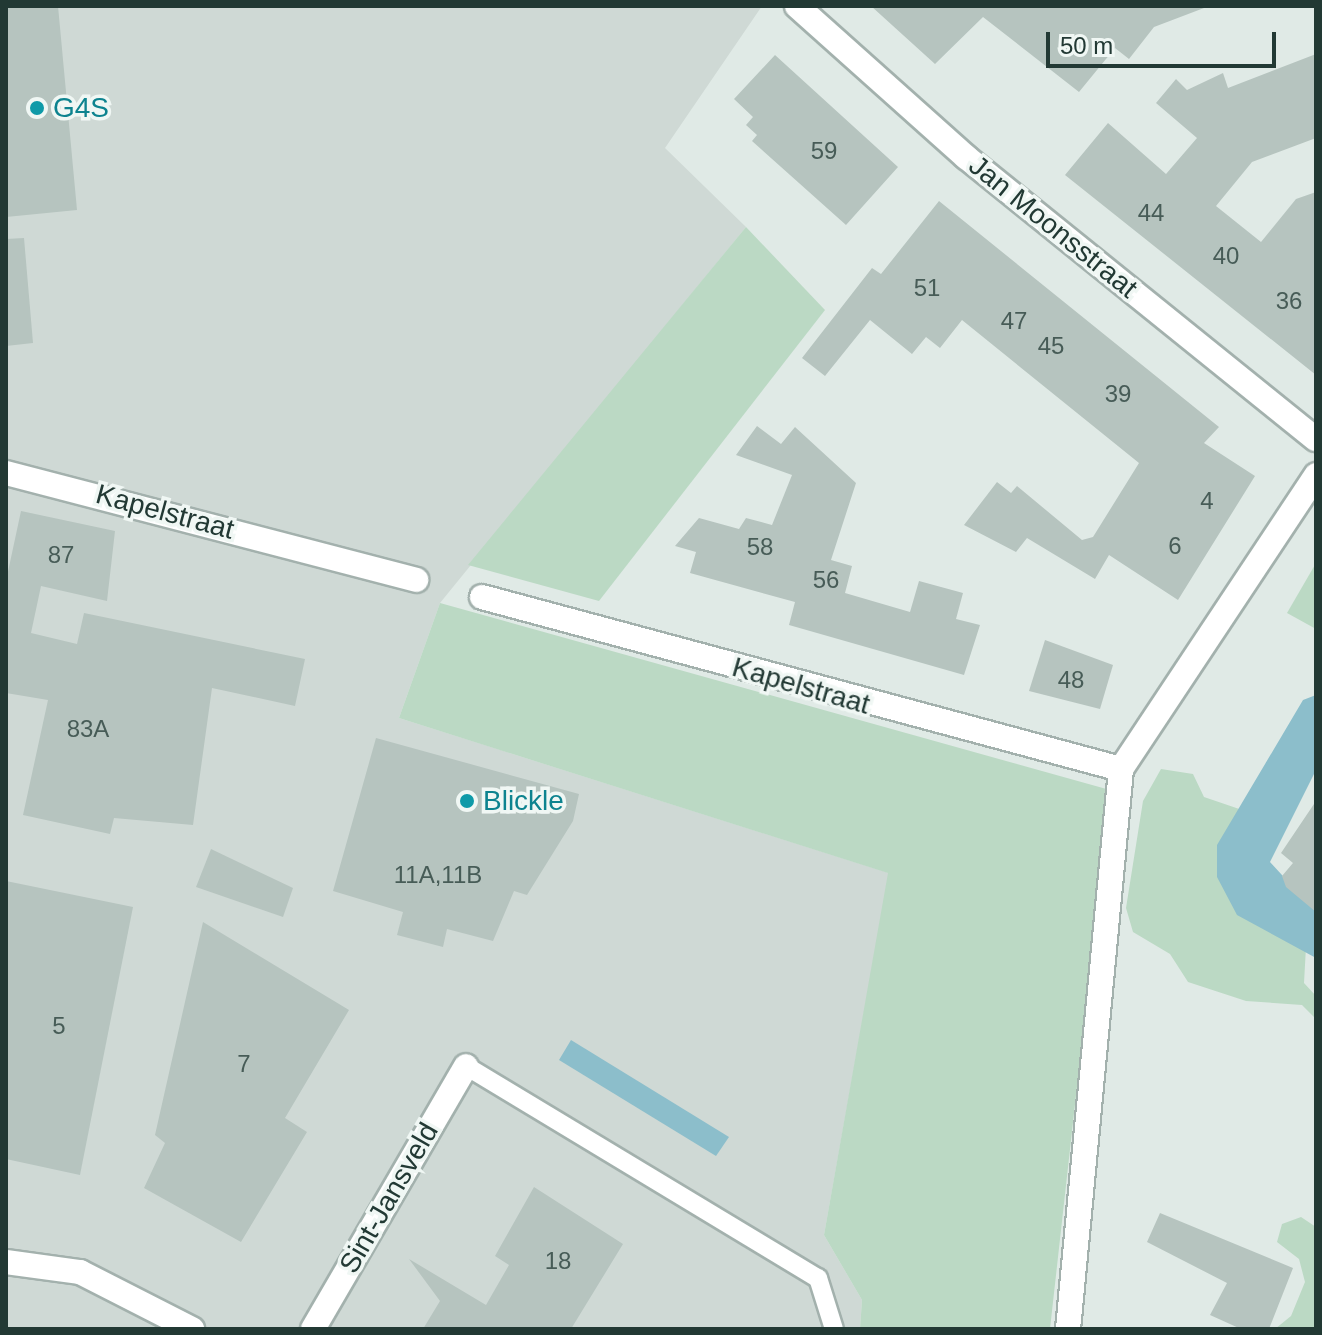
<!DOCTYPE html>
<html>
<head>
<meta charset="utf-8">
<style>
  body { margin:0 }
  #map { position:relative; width:1322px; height:1335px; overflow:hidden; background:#e0eae6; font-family:Helvetica,sans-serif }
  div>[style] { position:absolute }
  .built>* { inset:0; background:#cfd9d5 }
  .green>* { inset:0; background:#bbd9c4 }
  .water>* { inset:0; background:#8cbecb }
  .building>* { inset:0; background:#b6c4bf }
  .roads { filter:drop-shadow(2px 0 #a3b1ad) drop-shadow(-2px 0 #a3b1ad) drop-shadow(0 2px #a3b1ad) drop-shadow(0 -2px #a3b1ad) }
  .lane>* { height:18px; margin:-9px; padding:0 9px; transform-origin:9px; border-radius:9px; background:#fff }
  .street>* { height:24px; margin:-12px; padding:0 12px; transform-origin:12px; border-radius:12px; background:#fff }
  .dots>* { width:22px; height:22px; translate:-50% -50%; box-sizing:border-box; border:4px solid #f0f7f4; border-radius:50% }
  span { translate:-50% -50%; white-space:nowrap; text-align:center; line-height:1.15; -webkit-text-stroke:7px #f0f7f4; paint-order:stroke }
  .number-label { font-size:24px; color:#475c57 }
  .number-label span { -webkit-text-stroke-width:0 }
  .culture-label { font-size:28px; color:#0d838f }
  .left { translate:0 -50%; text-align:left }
  .street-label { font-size:28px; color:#223934 }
  .frame { position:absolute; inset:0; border:8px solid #223934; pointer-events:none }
  .scale { position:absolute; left:1046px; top:32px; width:230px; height:36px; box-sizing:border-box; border:4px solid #223934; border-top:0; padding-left:10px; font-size:24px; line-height:28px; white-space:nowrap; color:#223934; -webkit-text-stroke:6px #f0f7f4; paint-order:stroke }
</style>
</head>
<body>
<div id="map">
  <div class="built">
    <div style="clip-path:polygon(6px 6px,762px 6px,665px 148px,746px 227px,440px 603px,399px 718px,889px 873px,824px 1235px,862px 1300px,860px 1329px,6px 1329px)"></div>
  </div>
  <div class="green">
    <div style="clip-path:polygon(746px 227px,825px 310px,599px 601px,468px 565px)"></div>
    <div style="clip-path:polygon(1316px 563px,1316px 629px,1287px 613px)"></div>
    <div style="clip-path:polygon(440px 603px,1110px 790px,1050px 1329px,860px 1329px,862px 1300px,824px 1235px,888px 873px,399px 718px)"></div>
    <div style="clip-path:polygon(1161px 769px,1193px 774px,1204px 797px,1251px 813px,1250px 857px,1306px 947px,1304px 983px,1316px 996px,1316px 1019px,1302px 1005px,1246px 1001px,1188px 982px,1170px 954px,1133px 932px,1126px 908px,1143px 801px)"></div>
    <div style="clip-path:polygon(1301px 1217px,1316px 1227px,1316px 1329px,1275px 1329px,1291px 1316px,1305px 1282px,1299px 1259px,1277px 1242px,1282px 1224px)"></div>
  </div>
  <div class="water">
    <div style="clip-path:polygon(1316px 695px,1316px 770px,1270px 862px,1316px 912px,1316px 958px,1237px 915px,1217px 877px,1217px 845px,1303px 700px)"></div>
    <div style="clip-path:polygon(571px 1040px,729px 1137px,716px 1156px,559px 1060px)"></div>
  </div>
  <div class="building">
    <div style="clip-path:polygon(6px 6px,58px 6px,77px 210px,6px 217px)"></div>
    <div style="clip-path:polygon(871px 6px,1204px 6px,1204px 8px,1154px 27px,1129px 59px,1115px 48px,1079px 92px,983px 17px,935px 64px)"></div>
    <div style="clip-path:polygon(1316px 54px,1316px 138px,1252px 162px,1216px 206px,1261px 242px,1296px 199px,1316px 192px,1316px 375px,1065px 175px,1108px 123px,1166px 174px,1197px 138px,1156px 103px,1176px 79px,1187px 90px,1223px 73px,1228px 88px)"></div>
    <div style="clip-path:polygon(775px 55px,898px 167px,846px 225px,752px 141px,757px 135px,746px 125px,753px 117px,734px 99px)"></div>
    <div style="clip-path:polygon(939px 201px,1219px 427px,1204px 443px,1255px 476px,1178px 600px,1109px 555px,1095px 579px,1027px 538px,1016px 552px,964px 525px,997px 482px,1011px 493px,1017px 486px,1082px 540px,1093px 537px,1139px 463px,962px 320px,940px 348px,926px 337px,912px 354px,870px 320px,825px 376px,802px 358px,872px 268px,881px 274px)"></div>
    <div style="clip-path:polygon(24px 238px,33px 343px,6px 346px,6px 239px)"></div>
    <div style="clip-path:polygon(757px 426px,781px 444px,795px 427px,856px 483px,831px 560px,852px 566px,845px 593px,910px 612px,919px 581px,963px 593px,956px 619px,980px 625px,964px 675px,789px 625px,795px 602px,690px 573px,696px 552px,675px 546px,699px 518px,739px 529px,746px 518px,772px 525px,792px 475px,736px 455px)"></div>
    <div style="clip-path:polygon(21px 511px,115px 531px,107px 601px,41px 586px,31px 633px,77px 644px,84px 613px,305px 659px,295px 706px,212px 688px,193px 825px,114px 818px,110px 834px,23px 815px,48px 700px,6px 693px,6px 581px)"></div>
    <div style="clip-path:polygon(1045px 640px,1113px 665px,1100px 709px,1029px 691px)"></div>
    <div style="clip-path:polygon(376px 738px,579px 794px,573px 821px,527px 895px,514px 891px,493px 941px,447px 929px,443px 947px,397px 935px,403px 912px,333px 891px)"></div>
    <div style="clip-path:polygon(1316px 801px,1316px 912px,1286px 887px,1282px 876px,1293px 863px,1281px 853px)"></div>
    <div style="clip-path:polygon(211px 849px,293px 888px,283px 917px,196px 887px)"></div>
    <div style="clip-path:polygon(6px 881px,133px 907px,80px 1175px,6px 1159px)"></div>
    <div style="clip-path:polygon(203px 922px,349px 1010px,285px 1118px,307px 1132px,241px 1242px,144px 1188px,165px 1143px,155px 1135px)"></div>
    <div style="clip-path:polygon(534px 1187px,623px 1244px,571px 1329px,423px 1329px,440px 1301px,409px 1259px,486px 1305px,509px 1265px,495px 1256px)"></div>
    <div style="clip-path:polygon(1160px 1213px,1293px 1268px,1269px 1329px,1241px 1329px,1210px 1315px,1227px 1283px,1147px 1242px)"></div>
  </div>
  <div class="roads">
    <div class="lane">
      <div style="left:466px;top:1066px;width:411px;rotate:31.1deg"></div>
      <div style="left:818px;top:1278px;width:53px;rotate:72.6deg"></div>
    </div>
    <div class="street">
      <div style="left:797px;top:6px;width:227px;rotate:41.8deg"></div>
      <div style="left:966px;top:157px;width:449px;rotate:38.9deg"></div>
      <div style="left:6px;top:473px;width:424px;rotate:14.6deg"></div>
      <div style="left:482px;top:597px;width:662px;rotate:15.07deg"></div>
      <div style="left:6px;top:1262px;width:75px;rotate:7.7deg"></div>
      <div style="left:80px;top:1272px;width:126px;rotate:27deg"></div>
      <div style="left:313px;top:1329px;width:304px;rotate:-59.8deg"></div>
      <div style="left:1068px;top:1329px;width:563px;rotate:-84.59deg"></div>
      <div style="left:1121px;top:769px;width:353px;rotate:-56.4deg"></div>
    </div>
  </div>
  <div class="dots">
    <div style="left:37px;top:108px;background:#0f9aa8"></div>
    <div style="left:467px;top:801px;background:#0f9aa8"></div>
  </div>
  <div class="number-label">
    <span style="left:824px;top:151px">59</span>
    <span style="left:1151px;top:213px">44</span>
    <span style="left:1226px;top:256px">40</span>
    <span style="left:927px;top:288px">51</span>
    <span style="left:1289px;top:301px">36</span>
    <span style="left:1014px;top:321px">47</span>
    <span style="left:1051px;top:346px">45</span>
    <span style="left:1118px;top:394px">39</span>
    <span style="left:1207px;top:501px">4</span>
    <span style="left:1175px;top:546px">6</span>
    <span style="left:760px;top:547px">58</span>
    <span style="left:61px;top:555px">87</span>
    <span style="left:826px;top:580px">56</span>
    <span style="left:1071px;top:680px">48</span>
    <span style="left:88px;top:729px">83A</span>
    <span style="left:438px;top:875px">11A,11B</span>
    <span style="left:59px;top:1026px">5</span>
    <span style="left:244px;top:1064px">7</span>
    <span style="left:558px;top:1261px">18</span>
  </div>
  <div class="culture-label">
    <span class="left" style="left:53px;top:108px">G4S</span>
    <span class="left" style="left:483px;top:801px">Blickle</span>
  </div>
  <div class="street-label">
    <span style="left:1053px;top:227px;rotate:39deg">Jan Moonsstraat</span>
    <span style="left:165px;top:512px;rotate:15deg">Kapelstraat</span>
    <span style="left:801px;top:686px;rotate:16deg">Kapelstraat</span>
    <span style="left:389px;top:1198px;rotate:-60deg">Sint-Jansveld</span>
  </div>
  <div class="frame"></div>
  <div class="scale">50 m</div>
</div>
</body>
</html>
